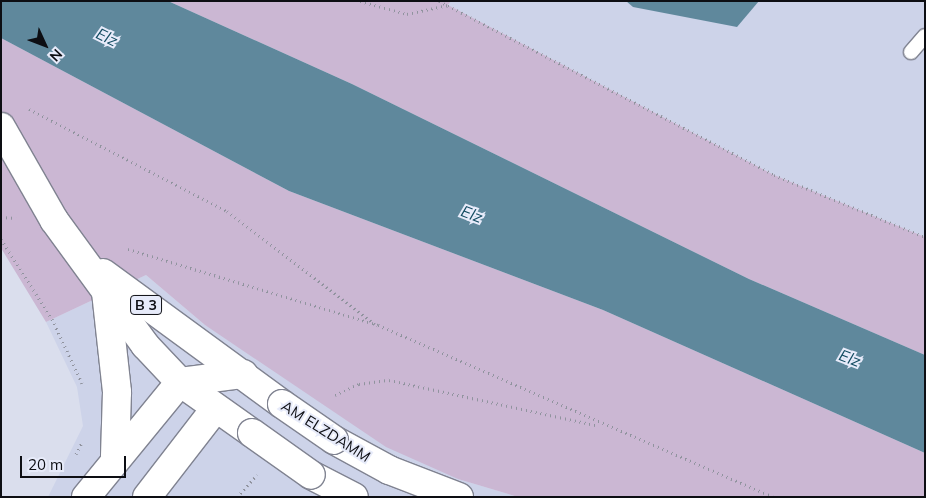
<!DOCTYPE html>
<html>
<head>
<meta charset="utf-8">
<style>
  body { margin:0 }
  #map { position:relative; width:926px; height:498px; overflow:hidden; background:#dadeed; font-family:Mulish,sans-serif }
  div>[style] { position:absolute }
  .built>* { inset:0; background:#cdd3e9 }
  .green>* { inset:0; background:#cbb7d3 }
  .water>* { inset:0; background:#5f889c }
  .path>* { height:3px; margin-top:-1.5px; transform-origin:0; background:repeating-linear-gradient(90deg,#90939e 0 1px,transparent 0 5px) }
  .roads { filter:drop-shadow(1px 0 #808391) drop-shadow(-1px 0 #808391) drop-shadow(0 1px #808391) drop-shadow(0 -1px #808391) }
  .lane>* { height:14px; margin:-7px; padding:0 7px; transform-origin:7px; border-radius:7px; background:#fff }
  .street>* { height:28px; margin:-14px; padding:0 14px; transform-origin:14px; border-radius:14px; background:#fff }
  .primary>* { height:28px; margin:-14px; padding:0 14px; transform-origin:14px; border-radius:14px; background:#fff }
  .bridges { filter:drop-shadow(1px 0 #808391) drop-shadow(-1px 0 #808391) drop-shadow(0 1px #808391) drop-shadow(0 -1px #808391) }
  .primary-bridge>* { height:28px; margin:-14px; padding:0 14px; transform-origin:14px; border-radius:14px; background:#fff }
  span { translate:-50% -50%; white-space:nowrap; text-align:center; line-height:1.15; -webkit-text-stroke:4px #e7ebfa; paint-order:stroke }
  .shield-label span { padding:1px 4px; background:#e7ebfa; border:1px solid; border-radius:4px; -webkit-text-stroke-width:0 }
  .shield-label { font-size:14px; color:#0d0e13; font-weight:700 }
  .street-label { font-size:15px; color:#0d0e13 }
  .water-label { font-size:16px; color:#124b61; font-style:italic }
  .frame { position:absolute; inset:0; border:2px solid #0d0e13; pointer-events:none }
  .north { position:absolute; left:20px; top:20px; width:50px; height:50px; -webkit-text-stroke:4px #e7ebfa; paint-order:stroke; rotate:133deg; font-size:14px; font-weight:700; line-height:20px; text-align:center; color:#0d0e13 }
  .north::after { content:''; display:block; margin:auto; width:18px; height:22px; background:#0d0e13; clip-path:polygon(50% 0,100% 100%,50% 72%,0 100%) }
  .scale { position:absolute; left:20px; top:456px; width:106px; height:22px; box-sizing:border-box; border:2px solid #0d0e13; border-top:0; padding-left:6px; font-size:15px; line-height:18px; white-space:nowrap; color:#0d0e13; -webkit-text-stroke:4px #e7ebfa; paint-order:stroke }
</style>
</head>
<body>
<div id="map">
  <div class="built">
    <div style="clip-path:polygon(451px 1px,925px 1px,925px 237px,774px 175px,448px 5px)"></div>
    <div style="clip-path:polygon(146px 275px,205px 325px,458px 479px,518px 497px,48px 497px,83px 426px,77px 387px,46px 322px)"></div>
  </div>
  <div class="green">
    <div style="clip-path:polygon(168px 1px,451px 1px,448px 5px,774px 175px,925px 237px,925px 355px,749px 279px,352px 84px)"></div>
    <div style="clip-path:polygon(1px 38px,289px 191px,603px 310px,925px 453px,925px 497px,518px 497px,458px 479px,386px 447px,205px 325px,146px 275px,46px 322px,1px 248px)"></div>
  </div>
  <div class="water">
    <div style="clip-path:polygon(1px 1px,168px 1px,352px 84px,749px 279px,925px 355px,925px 453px,603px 310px,289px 191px,1px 38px)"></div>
    <div style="clip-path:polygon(626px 1px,759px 1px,737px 27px,633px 7px)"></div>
  </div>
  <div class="path">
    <div style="left:360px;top:1px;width:49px;rotate:15.5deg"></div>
    <div style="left:407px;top:14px;width:42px;rotate:-12.4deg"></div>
    <div style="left:439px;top:1px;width:377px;rotate:27.4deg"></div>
    <div style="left:774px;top:175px;width:163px;rotate:22.3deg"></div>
    <div style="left:29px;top:109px;width:223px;rotate:27.3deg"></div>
    <div style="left:227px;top:211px;width:186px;rotate:37.4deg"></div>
    <div style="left:1px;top:217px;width:15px;rotate:4deg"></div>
    <div style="left:1px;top:239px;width:95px;rotate:57.5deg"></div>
    <div style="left:52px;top:319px;width:71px;rotate:64.9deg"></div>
    <div style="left:128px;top:249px;width:261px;rotate:16.9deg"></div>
    <div style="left:378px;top:325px;width:431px;rotate:23.5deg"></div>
    <div style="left:335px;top:395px;width:26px;rotate:-25deg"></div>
    <div style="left:359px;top:384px;width:30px;rotate:-8deg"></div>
    <div style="left:389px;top:380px;width:211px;rotate:12.3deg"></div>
    <div style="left:76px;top:454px;width:13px;rotate:-63deg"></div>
    <div style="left:237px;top:497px;width:30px;rotate:-48deg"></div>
  </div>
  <div class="roads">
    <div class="lane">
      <div style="left:911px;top:52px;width:21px;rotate:-49deg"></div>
    </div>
    <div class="street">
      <div style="left:106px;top:292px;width:101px;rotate:83.7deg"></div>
      <div style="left:117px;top:392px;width:64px;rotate:91.8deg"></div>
      <div style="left:86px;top:497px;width:149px;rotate:-50.7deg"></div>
      <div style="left:147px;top:497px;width:111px;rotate:-52.3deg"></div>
    </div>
    <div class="primary">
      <div style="left:1px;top:127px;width:107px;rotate:60.3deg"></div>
      <div style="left:54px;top:220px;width:155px;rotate:53.9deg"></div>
      <div style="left:145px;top:345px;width:51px;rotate:46.6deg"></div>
      <div style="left:180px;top:382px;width:88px;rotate:35.3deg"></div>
      <div style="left:103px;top:273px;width:222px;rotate:36.2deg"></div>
      <div style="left:180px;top:382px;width:64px;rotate:-7.2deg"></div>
      <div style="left:334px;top:440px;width:63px;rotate:28.6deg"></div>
      <div style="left:389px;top:470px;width:75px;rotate:21.1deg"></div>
      <div style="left:311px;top:475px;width:48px;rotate:27.1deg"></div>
    </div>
  </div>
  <div class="bridges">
    <div class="primary-bridge">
      <div style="left:282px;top:404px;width:63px;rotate:34.7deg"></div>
      <div style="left:252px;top:433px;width:72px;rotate:35.4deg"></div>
    </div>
  </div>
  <div class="shield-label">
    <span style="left:146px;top:305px">B 3</span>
  </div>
  <div class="street-label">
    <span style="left:326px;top:431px;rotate:32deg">AM ELZDAMM</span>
  </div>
  <div class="water-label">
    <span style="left:107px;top:37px;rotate:26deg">Elz</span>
    <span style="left:472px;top:214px;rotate:21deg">Elz</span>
    <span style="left:850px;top:358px;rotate:21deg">Elz</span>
  </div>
  <div class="frame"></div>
  <div class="north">N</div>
  <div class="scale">20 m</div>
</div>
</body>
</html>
